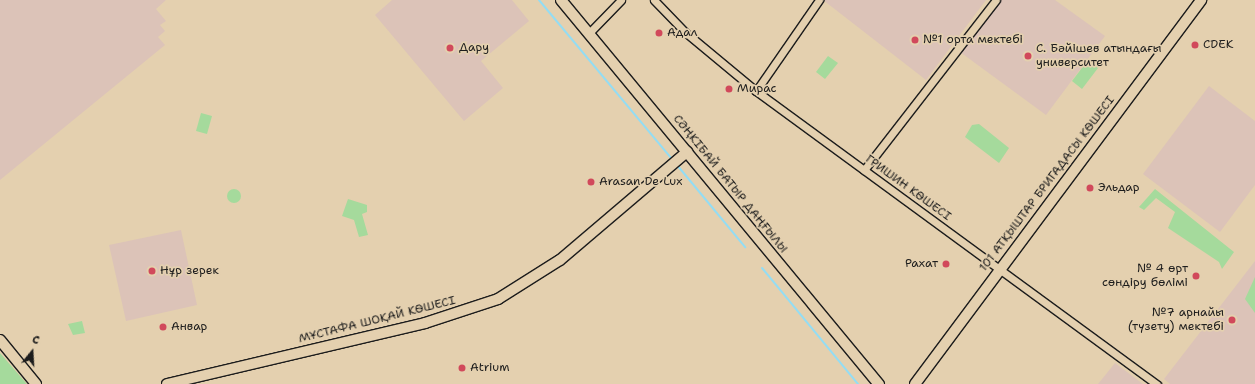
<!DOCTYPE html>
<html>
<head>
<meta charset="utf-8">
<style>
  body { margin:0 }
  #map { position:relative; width:1255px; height:384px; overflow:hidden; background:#e4d0af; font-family:"Shantell Sans",sans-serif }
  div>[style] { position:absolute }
  .built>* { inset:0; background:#dcc3b8 }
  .green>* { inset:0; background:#a5da9c }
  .round { border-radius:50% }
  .stream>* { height:2px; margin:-1px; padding:0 1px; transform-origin:1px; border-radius:1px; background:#93ddf4 }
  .roads { filter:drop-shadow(1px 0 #1c1c1c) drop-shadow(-1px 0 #1c1c1c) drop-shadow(0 1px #1c1c1c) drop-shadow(0 -1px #1c1c1c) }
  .street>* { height:7px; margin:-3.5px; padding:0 3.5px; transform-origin:3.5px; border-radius:3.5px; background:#e4d0af }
  .secondary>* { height:10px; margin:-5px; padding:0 5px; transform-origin:5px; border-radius:5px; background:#e4d0af }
  .dots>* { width:11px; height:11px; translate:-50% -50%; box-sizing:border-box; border:2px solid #e4d0af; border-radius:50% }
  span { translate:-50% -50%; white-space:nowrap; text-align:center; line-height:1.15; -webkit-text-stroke:3.5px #e4d0af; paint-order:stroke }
  .poi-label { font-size:12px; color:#1c1c1c }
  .left { translate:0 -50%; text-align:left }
  .right { translate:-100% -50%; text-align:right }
  .street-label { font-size:12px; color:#1c1c1c }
  .north { position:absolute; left:12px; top:332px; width:40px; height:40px; -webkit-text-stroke:3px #e4d0af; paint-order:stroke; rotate:18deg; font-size:11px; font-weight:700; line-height:16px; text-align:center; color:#1c1c1c }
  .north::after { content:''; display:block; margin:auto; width:14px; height:18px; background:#1c1c1c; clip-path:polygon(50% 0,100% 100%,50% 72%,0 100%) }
</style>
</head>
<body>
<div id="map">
  <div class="built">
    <div style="clip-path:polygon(0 0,166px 0,156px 9px,166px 21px,160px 25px,165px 31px,158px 37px,165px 45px,0 180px)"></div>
    <div style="clip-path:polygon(392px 0,512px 0,529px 21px,481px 61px,503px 88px,464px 121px,375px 15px)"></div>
    <div style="clip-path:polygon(823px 0,986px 0,926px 80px)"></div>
    <div style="clip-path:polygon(1000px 0,1055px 0,1105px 36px,1046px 115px,960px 52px)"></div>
    <div style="clip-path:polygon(1209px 86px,1255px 121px,1255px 185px,1220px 232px,1143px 174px)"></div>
    <div style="clip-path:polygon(181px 230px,197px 305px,126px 321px,109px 245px)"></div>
    <div style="clip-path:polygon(1255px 261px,1255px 384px,1170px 384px,1164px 379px)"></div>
    <div style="clip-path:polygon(1115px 363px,1143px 384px,1098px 384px)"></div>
  </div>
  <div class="green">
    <div style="clip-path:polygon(828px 56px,838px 63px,825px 79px,816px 72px)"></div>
    <div style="clip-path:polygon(1088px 60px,1098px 68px,1082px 89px,1072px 81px)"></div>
    <div style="clip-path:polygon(201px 113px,212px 116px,207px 134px,196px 131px)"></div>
    <div style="clip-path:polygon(979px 124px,1009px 148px,999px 163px,965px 137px,972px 125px)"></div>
    <div style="clip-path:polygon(1155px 189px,1234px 252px,1222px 269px,1219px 262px,1168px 228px,1175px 212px,1156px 198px,1144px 210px,1139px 207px)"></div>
    <div class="round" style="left:227px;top:189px;width:14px;height:14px"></div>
    <div style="clip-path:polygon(348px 199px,367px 205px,367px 212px,362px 214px,368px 235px,359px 237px,354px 220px,342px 216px)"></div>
    <div style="clip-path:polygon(1255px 277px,1255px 313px,1245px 299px)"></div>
    <div style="clip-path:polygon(82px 321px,85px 333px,73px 335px,68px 324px)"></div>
    <div style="clip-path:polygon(0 353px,27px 384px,0 384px)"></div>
  </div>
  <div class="stream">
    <div style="left:539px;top:0;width:209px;rotate:50.1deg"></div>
    <div style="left:677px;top:165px;width:107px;rotate:50.3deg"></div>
    <div style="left:762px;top:268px;width:151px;rotate:50.4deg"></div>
  </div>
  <div class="roads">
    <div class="street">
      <div style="left:654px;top:0;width:45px;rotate:45.9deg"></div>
      <div style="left:685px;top:32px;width:92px;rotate:39.7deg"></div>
      <div style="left:756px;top:91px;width:497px;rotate:36.2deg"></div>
      <div style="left:589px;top:33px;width:46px;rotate:-45.9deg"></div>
      <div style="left:756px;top:91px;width:111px;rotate:-55.3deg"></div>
      <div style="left:864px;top:170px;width:215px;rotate:-52.2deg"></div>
    </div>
    <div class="secondary">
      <div style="left:561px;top:0;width:499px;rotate:50.4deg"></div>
      <div style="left:0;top:340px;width:57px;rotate:50.7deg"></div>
      <div style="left:167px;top:384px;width:265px;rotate:-13.3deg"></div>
      <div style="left:425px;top:323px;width:77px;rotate:-18.2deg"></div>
      <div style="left:498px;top:299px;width:73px;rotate:-32.2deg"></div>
      <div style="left:560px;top:260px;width:167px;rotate:-40.4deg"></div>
      <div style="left:915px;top:384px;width:479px;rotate:-53.3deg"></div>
    </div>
  </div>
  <div class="dots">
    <div style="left:659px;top:33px;background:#d1495b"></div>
    <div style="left:915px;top:40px;background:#d1495b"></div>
    <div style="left:1195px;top:45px;background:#d1495b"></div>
    <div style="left:450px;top:48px;background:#d1495b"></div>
    <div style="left:1028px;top:56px;background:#d1495b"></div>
    <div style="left:729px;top:89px;background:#d1495b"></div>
    <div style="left:591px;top:182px;background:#d1495b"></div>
    <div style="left:1090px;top:188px;background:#d1495b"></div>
    <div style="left:946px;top:264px;background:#d1495b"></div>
    <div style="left:152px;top:271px;background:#d1495b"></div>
    <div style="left:1196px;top:276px;background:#d1495b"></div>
    <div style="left:1232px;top:320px;background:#d1495b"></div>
    <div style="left:163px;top:327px;background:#d1495b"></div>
    <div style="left:462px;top:368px;background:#d1495b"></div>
  </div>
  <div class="poi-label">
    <span class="left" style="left:667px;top:33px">Адал</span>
    <span class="left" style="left:923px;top:40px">№1 орта мектебі</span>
    <span class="left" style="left:1203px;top:45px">CDEK</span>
    <span class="left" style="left:459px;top:48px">Дару</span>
    <span class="left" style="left:1036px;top:56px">С. Бәйішев атындағы<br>университет</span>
    <span class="left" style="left:737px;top:89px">Мирас</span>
    <span class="left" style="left:599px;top:182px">Arasan De Lux</span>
    <span class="left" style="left:1098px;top:188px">Эльдар</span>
    <span class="right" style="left:938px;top:264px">Рахат</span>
    <span class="right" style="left:1188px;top:276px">№ 4 өрт<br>сөндіру бөлімі</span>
    <span class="left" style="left:160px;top:271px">Нұр зерек</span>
    <span class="right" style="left:1224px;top:320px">№7 арнайы<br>(түзету) мектебі</span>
    <span class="left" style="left:171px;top:327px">Анвар</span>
    <span class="left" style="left:470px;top:368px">Atrium</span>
  </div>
  <div class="street-label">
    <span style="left:730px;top:184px;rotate:51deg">СӘҢКІБАЙ БАТЫР ДАҢҒЫЛЫ</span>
    <span style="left:1047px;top:184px;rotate:-53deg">101 АТҚЫШТАР БРИГАДАСЫ КӨШЕСІ</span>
    <span style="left:908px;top:188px;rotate:36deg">ГРИШИН КӨШЕСІ</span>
    <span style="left:377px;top:320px;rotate:-14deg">МҰСТАФА ШОҚАЙ КӨШЕСІ</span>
  </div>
  <div class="north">С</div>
</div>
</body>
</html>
